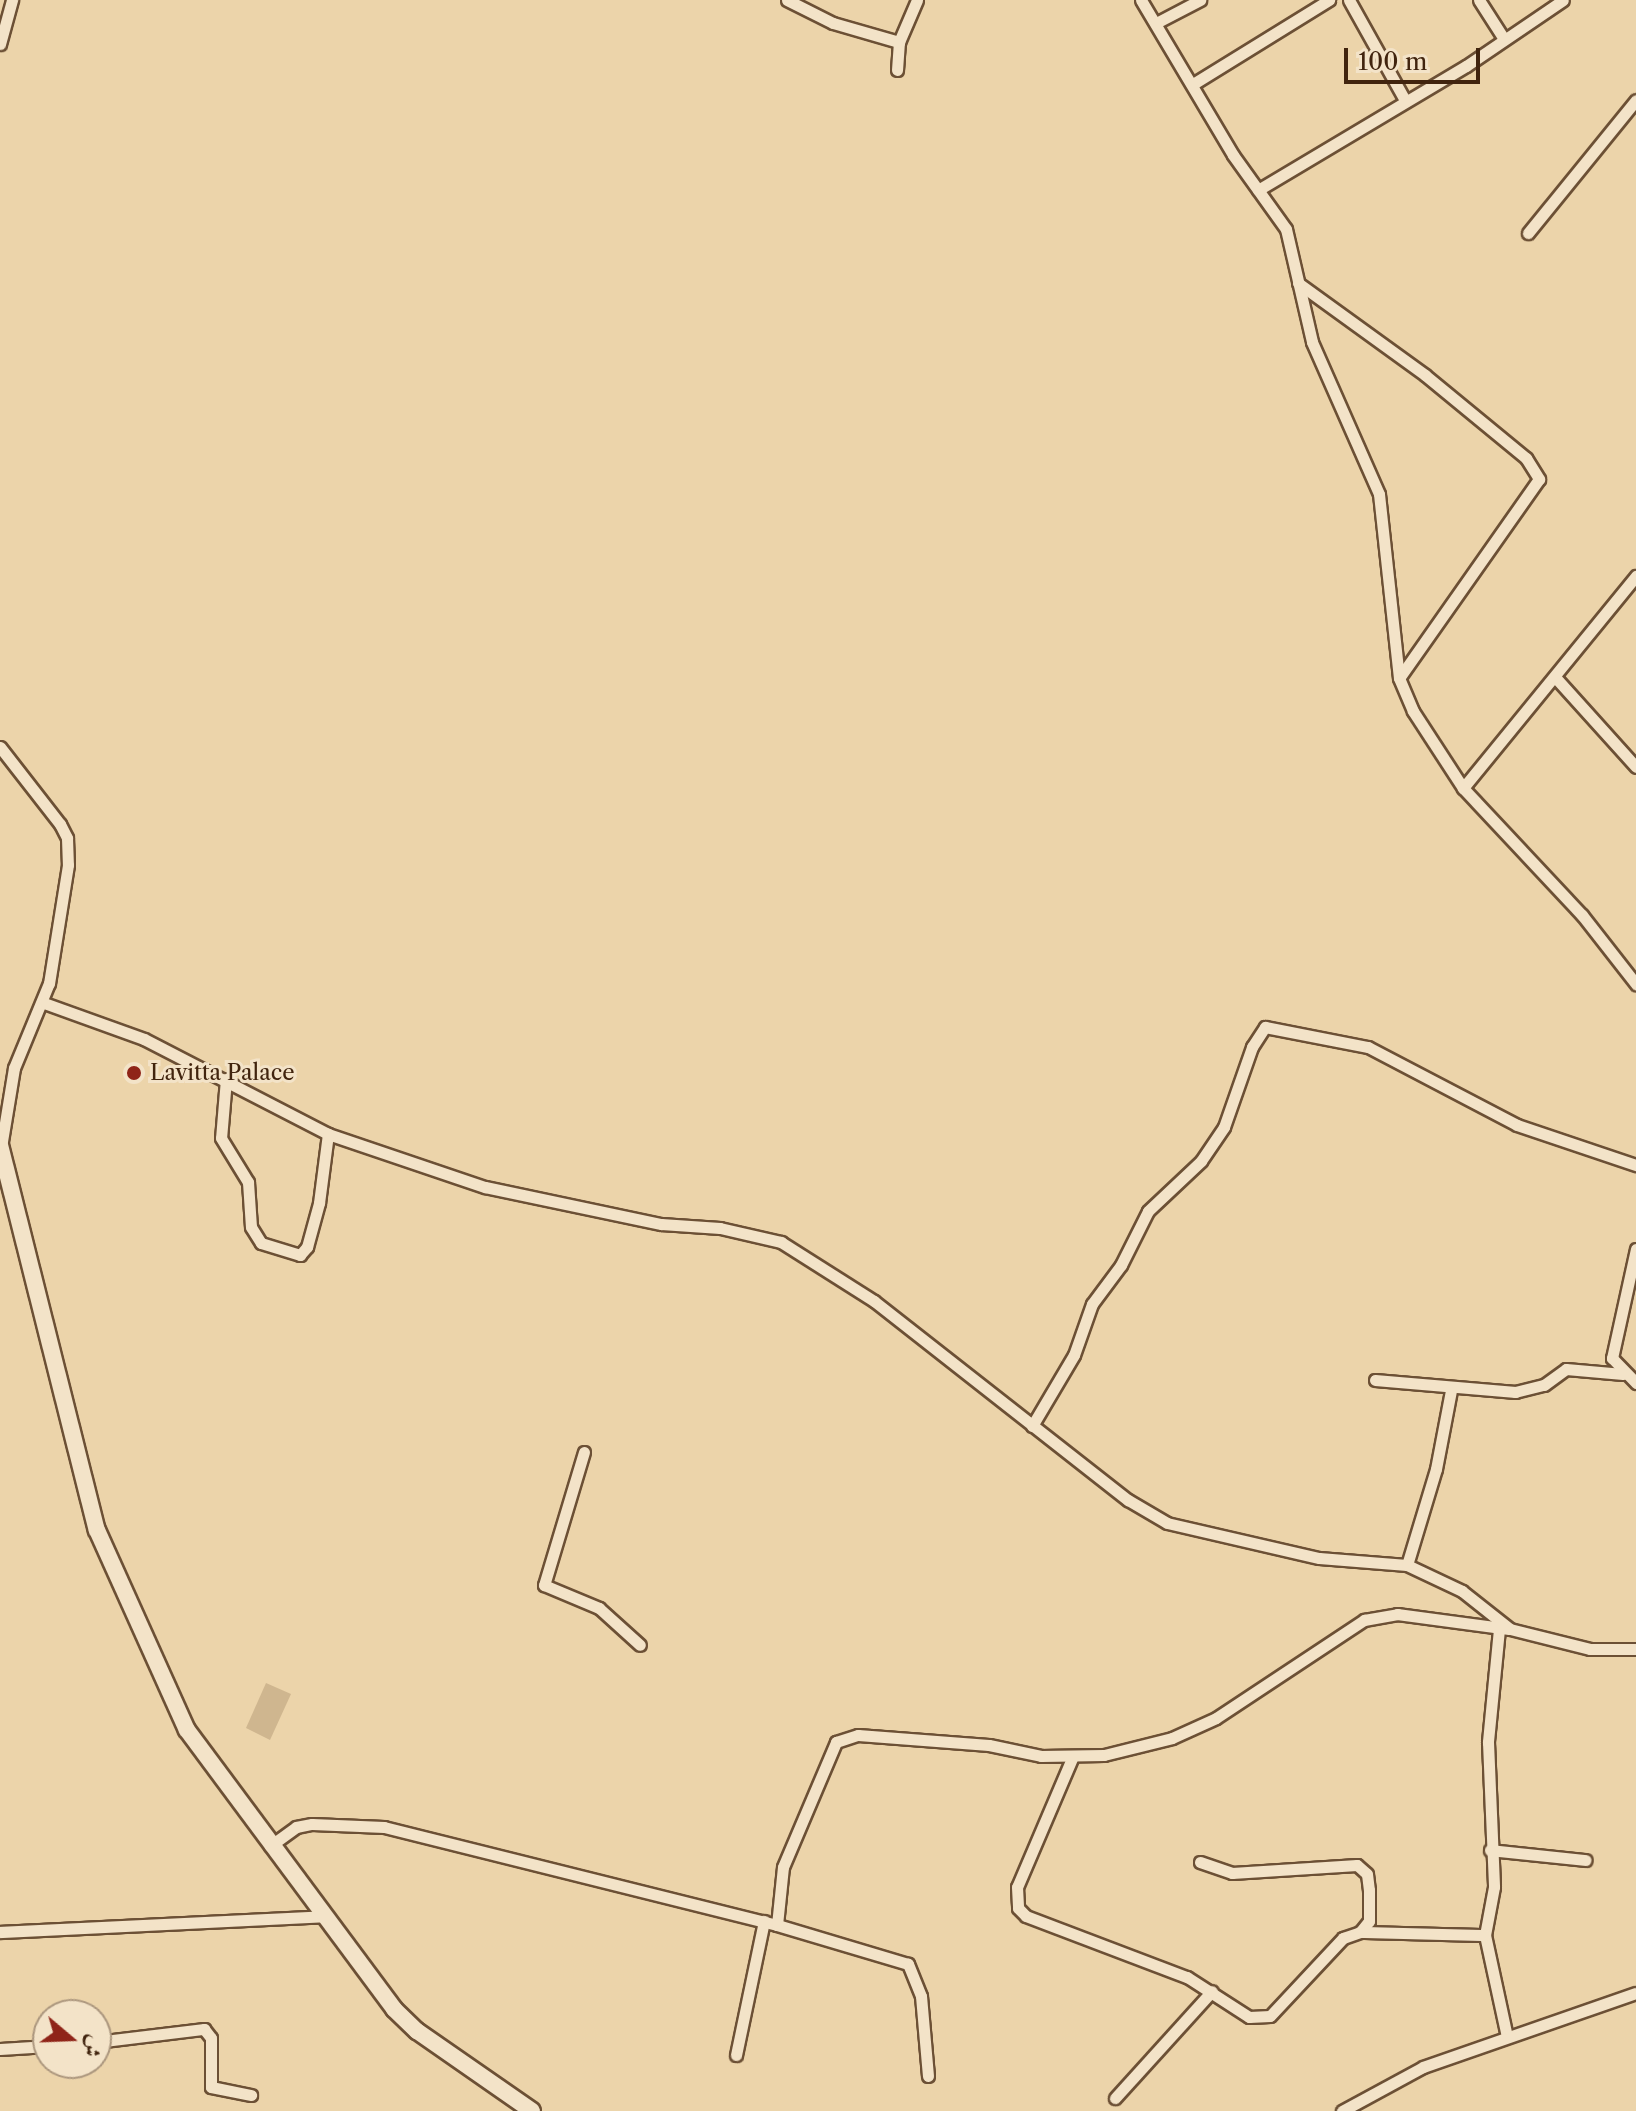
<!DOCTYPE html>
<html>
<head>
<meta charset="utf-8">
<style>
  body { margin:0 }
  #map { position:relative; width:1636px; height:2111px; overflow:hidden; background:#ecd4aa; font-family:"Libre Caslon Text",Amiri,serif }
  div>[style] { position:absolute }
  .green>* { inset:0; background:#cfb68f }
  .roads { filter:drop-shadow(2px 0 #6c5035) drop-shadow(-2px 0 #6c5035) drop-shadow(0 2px #6c5035) drop-shadow(0 -2px #6c5035) }
  .street>* { height:11px; margin:-5.5px; padding:0 5.5px; transform-origin:5.5px; border-radius:5.5px; background:#f3e3c8 }
  .secondary>* { height:16px; margin:-8px; padding:0 8px; transform-origin:8px; border-radius:8px; background:#f3e3c8 }
  .dots>* { width:22px; height:22px; translate:-50% -50%; box-sizing:border-box; border:4px solid #f3e3c8; border-radius:50% }
  span { translate:-50% -50%; white-space:nowrap; text-align:center; line-height:1.15; -webkit-text-stroke:6px #f3e3c8; paint-order:stroke }
  .poi-label { font-size:22px; color:#41240e }
  .left { translate:0 -50%; text-align:left }
  .north { position:absolute; left:32px; top:1999px; width:80px; height:80px; box-sizing:border-box; background:#f3e3c8; border:2px solid #ac977e; border-radius:50%; rotate:109deg; font-size:22px; font-weight:700; line-height:32px; text-align:center; color:#41240e }
  .north::after { content:''; display:block; margin:auto; width:28px; height:36px; background:#8f2418; clip-path:polygon(50% 0,100% 100%,50% 72%,0 100%) }
  .scale { position:absolute; left:1344px; top:48px; width:136px; height:36px; box-sizing:border-box; border:4px solid #41240e; border-top:0; padding-left:10px; font-size:24px; line-height:28px; white-space:nowrap; color:#41240e; -webkit-text-stroke:6px #f3e3c8; paint-order:stroke }
</style>
</head>
<body>
<div id="map">
  <div class="green">
    <div style="clip-path:polygon(266px 1683px,291px 1694px,270px 1740px,246px 1728px)"></div>
  </div>
  <div class="roads">
    <div class="street">
      <div style="left:787px;top:0;width:51px;rotate:26.6deg"></div>
      <div style="left:833px;top:23px;width:69px;rotate:16.1deg"></div>
      <div style="left:1141px;top:0;width:180px;rotate:59.3deg"></div>
      <div style="left:1233px;top:155px;width:91px;rotate:54.4deg"></div>
      <div style="left:1286px;top:229px;width:116px;rotate:77deg"></div>
      <div style="left:1312px;top:342px;width:166px;rotate:66.2deg"></div>
      <div style="left:1379px;top:494px;width:185px;rotate:83.8deg"></div>
      <div style="left:1399px;top:678px;width:36px;rotate:67deg"></div>
      <div style="left:1413px;top:711px;width:92px;rotate:57deg"></div>
      <div style="left:1463px;top:788px;width:174px;rotate:46.9deg"></div>
      <div style="left:1582px;top:915px;width:88px;rotate:52deg"></div>
      <div style="left:1349px;top:0;width:115px;rotate:60.8deg"></div>
      <div style="left:1479px;top:0;width:46px;rotate:57.3deg"></div>
      <div style="left:1156px;top:23px;width:50px;rotate:-27.6deg"></div>
      <div style="left:0;top:44px;width:46px;rotate:-74.7deg"></div>
      <div style="left:897px;top:70px;width:28px;rotate:-86deg"></div>
      <div style="left:899px;top:42px;width:46px;rotate:-66.8deg"></div>
      <div style="left:1193px;top:84px;width:160px;rotate:-31.7deg"></div>
      <div style="left:1258px;top:190px;width:242px;rotate:-30.8deg"></div>
      <div style="left:1466px;top:66px;width:117px;rotate:-34.2deg"></div>
      <div style="left:1528px;top:233px;width:171px;rotate:-50.9deg"></div>
      <div style="left:1298px;top:283px;width:157px;rotate:35.9deg"></div>
      <div style="left:1425px;top:375px;width:131px;rotate:39.4deg"></div>
      <div style="left:1526px;top:458px;width:25px;rotate:58deg"></div>
      <div style="left:1539px;top:479px;width:243px;rotate:125.1deg"></div>
      <div style="left:1555px;top:677px;width:121px;rotate:48deg"></div>
      <div style="left:0;top:747px;width:98px;rotate:52.1deg"></div>
      <div style="left:60px;top:824px;width:16px;rotate:63deg"></div>
      <div style="left:67px;top:838px;width:27px;rotate:88deg"></div>
      <div style="left:68px;top:865px;width:120px;rotate:99.1deg"></div>
      <div style="left:49px;top:983px;width:92px;rotate:112.4deg"></div>
      <div style="left:14px;top:1068px;width:80px;rotate:99.3deg"></div>
      <div style="left:1463px;top:788px;width:274px;rotate:-50.8deg"></div>
      <div style="left:44px;top:1003px;width:106px;rotate:19.8deg"></div>
      <div style="left:144px;top:1039px;width:207px;rotate:27.3deg"></div>
      <div style="left:328px;top:1134px;width:166px;rotate:18.7deg"></div>
      <div style="left:485px;top:1187px;width:180px;rotate:11.9deg"></div>
      <div style="left:661px;top:1224px;width:59px;rotate:3.9deg"></div>
      <div style="left:720px;top:1228px;width:63px;rotate:12.9deg"></div>
      <div style="left:781px;top:1242px;width:110px;rotate:32.4deg"></div>
      <div style="left:874px;top:1301px;width:323px;rotate:38.1deg"></div>
      <div style="left:1128px;top:1500px;width:45px;rotate:30.5deg"></div>
      <div style="left:1167px;top:1523px;width:156px;rotate:13deg"></div>
      <div style="left:1319px;top:1558px;width:88px;rotate:4.5deg"></div>
      <div style="left:1407px;top:1565px;width:61px;rotate:25.3deg"></div>
      <div style="left:1462px;top:1591px;width:61px;rotate:38.4deg"></div>
      <div style="left:1510px;top:1629px;width:82px;rotate:14deg"></div>
      <div style="left:1590px;top:1649px;width:46px"></div>
      <div style="left:226px;top:1079px;width:59px;rotate:94.8deg"></div>
      <div style="left:221px;top:1138px;width:52px;rotate:58.5deg"></div>
      <div style="left:248px;top:1182px;width:45px;rotate:86.2deg"></div>
      <div style="left:251px;top:1227px;width:19px;rotate:58deg"></div>
      <div style="left:261px;top:1243px;width:41px;rotate:17.1deg"></div>
      <div style="left:300px;top:1255px;width:11px;rotate:-49deg"></div>
      <div style="left:307px;top:1247px;width:46px;rotate:-74.7deg"></div>
      <div style="left:319px;top:1203px;width:70px;rotate:-82.6deg"></div>
      <div style="left:1636px;top:1249px;width:112px;rotate:102.4deg"></div>
      <div style="left:1612px;top:1358px;width:35px;rotate:46deg"></div>
      <div style="left:1375px;top:1380px;width:141px;rotate:4.9deg"></div>
      <div style="left:1515px;top:1392px;width:30px;rotate:-14deg"></div>
      <div style="left:1544px;top:1385px;width:27px;rotate:-36deg"></div>
      <div style="left:1566px;top:1369px;width:57px;rotate:5deg"></div>
      <div style="left:1032px;top:1426px;width:82px;rotate:-59.4deg"></div>
      <div style="left:1074px;top:1355px;width:54px;rotate:-70.6deg"></div>
      <div style="left:1092px;top:1304px;width:49px;rotate:-53.4deg"></div>
      <div style="left:1121px;top:1265px;width:60px;rotate:-63.4deg"></div>
      <div style="left:1148px;top:1211px;width:73px;rotate:-43.3deg"></div>
      <div style="left:1201px;top:1161px;width:41px;rotate:-55.9deg"></div>
      <div style="left:1224px;top:1127px;width:85px;rotate:-70.7deg"></div>
      <div style="left:1252px;top:1047px;width:24px;rotate:-57deg"></div>
      <div style="left:1265px;top:1027px;width:105px;rotate:11deg"></div>
      <div style="left:1368px;top:1047px;width:168px;rotate:27.6deg"></div>
      <div style="left:1517px;top:1125px;width:126px;rotate:18.6deg"></div>
      <div style="left:584px;top:1452px;width:139px;rotate:106.7deg"></div>
      <div style="left:544px;top:1585px;width:60px;rotate:22.7deg"></div>
      <div style="left:599px;top:1608px;width:55px;rotate:42.1deg"></div>
      <div style="left:1407px;top:1565px;width:100px;rotate:-73.2deg"></div>
      <div style="left:1436px;top:1469px;width:80px;rotate:-79.2deg"></div>
      <div style="left:1499px;top:1629px;width:114px;rotate:95.6deg"></div>
      <div style="left:1488px;top:1742px;width:145px;rotate:87.6deg"></div>
      <div style="left:1494px;top:1887px;width:49px;rotate:100.6deg"></div>
      <div style="left:1485px;top:1935px;width:104px;rotate:77.8deg"></div>
      <div style="left:1073px;top:1756px;width:142px;rotate:113.1deg"></div>
      <div style="left:1017px;top:1887px;width:21px;rotate:87deg"></div>
      <div style="left:1018px;top:1908px;width:11px;rotate:45deg"></div>
      <div style="left:1026px;top:1916px;width:172px;rotate:20.8deg"></div>
      <div style="left:1187px;top:1977px;width:74px;rotate:32.8deg"></div>
      <div style="left:1249px;top:2017px;width:21px;rotate:-3deg"></div>
      <div style="left:1270px;top:2016px;width:107px;rotate:-46.9deg"></div>
      <div style="left:1343px;top:1938px;width:18px;rotate:-19deg"></div>
      <div style="left:1360px;top:1932px;width:125px;rotate:1.4deg"></div>
      <div style="left:270px;top:1846px;width:32px;rotate:-36deg"></div>
      <div style="left:296px;top:1827px;width:16px;rotate:-11deg"></div>
      <div style="left:312px;top:1824px;width:72px;rotate:2.4deg"></div>
      <div style="left:384px;top:1827px;width:405px;rotate:14deg"></div>
      <div style="left:1490px;top:1850px;width:96px;rotate:6deg"></div>
      <div style="left:1200px;top:1862px;width:34px;rotate:19deg"></div>
      <div style="left:1232px;top:1873px;width:125px;rotate:-3.7deg"></div>
      <div style="left:1357px;top:1865px;width:13px;rotate:42deg"></div>
      <div style="left:1367px;top:1874px;width:16px;rotate:83deg"></div>
      <div style="left:1369px;top:1890px;width:31px;rotate:90deg"></div>
      <div style="left:1369px;top:1921px;width:14px;rotate:129deg"></div>
      <div style="left:0;top:1932px;width:324px;rotate:-2.8deg"></div>
      <div style="left:96px;top:2042px;width:109px;rotate:-6.9deg"></div>
      <div style="left:204px;top:2029px;width:11px;rotate:52deg"></div>
      <div style="left:211px;top:2038px;width:49px;rotate:90deg"></div>
      <div style="left:211px;top:2087px;width:41px;rotate:11.3deg"></div>
      <div style="left:0;top:2049px;width:48px;rotate:-3.6deg"></div>
      <div style="left:736px;top:2055px;width:137px;rotate:-78.2deg"></div>
      <div style="left:928px;top:2076px;width:80px;rotate:-95deg"></div>
      <div style="left:921px;top:1996px;width:35px;rotate:-112deg"></div>
      <div style="left:908px;top:1964px;width:137px;rotate:-163.4deg"></div>
      <div style="left:777px;top:1925px;width:58px;rotate:-84.1deg"></div>
      <div style="left:783px;top:1867px;width:136px;rotate:-67deg"></div>
      <div style="left:836px;top:1742px;width:23px;rotate:-18deg"></div>
      <div style="left:858px;top:1735px;width:131px;rotate:4.4deg"></div>
      <div style="left:989px;top:1745px;width:53px;rotate:11.9deg"></div>
      <div style="left:1041px;top:1756px;width:63px;rotate:-0.9deg"></div>
      <div style="left:1104px;top:1755px;width:70px;rotate:-14deg"></div>
      <div style="left:1172px;top:1738px;width:48px;rotate:-24.4deg"></div>
      <div style="left:1216px;top:1718px;width:178px;rotate:-33.5deg"></div>
      <div style="left:1364px;top:1620px;width:34px;rotate:-10deg"></div>
      <div style="left:1397px;top:1614px;width:113px;rotate:7.6deg"></div>
      <div style="left:1115px;top:2098px;width:144px;rotate:-47.8deg"></div>
      <div style="left:1342px;top:2111px;width:92px;rotate:-28.5deg"></div>
      <div style="left:1423px;top:2067px;width:225px;rotate:-19.2deg"></div>
    </div>
    <div class="secondary">
      <div style="left:0;top:1145px;width:397px;rotate:75.9deg"></div>
      <div style="left:97px;top:1530px;width:219px;rotate:65.8deg"></div>
      <div style="left:187px;top:1730px;width:347px;rotate:53.4deg"></div>
      <div style="left:394px;top:2009px;width:32px;rotate:44deg"></div>
      <div style="left:417px;top:2031px;width:140px;rotate:34.8deg"></div>
    </div>
  </div>
  <div class="dots">
    <div style="left:134px;top:1073px;background:#8f2418"></div>
  </div>
  <div class="poi-label">
    <span class="left" style="left:150px;top:1073px">Lavitta Palace</span>
  </div>
  <div class="north">ش</div>
  <div class="scale">100 m</div>
</div>
</body>
</html>
